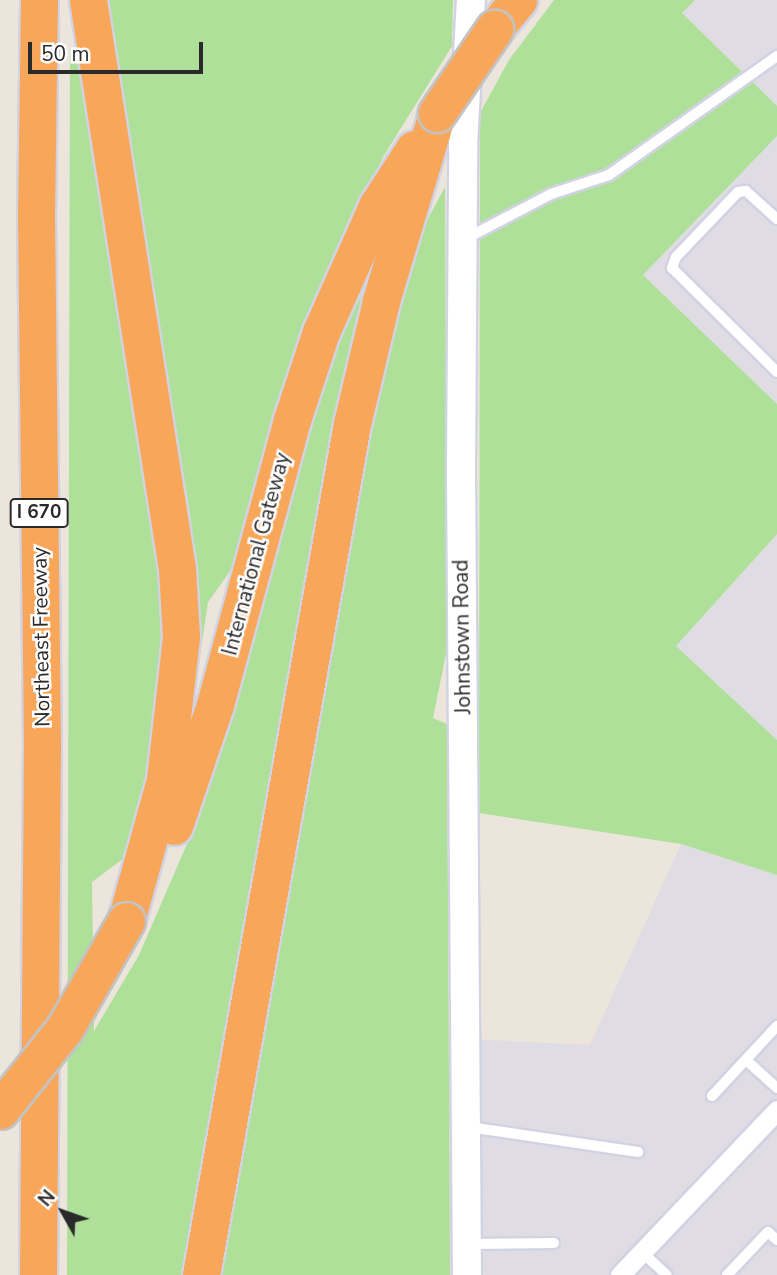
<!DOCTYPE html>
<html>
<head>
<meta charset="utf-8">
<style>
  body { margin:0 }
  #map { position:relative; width:777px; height:1275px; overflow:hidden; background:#ebe5dc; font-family:"Nunito Sans",sans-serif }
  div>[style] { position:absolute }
  .industrial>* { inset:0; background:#dfdce4 }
  .green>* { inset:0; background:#aee09a }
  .roads { filter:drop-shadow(2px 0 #d1d3e2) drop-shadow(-2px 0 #d1d3e2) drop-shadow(0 2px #d1d3e2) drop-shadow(0 -2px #d1d3e2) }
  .service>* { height:10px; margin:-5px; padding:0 5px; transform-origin:5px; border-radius:5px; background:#fff }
  .minor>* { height:19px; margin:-9.5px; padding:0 9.5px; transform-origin:9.5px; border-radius:9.5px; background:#fff }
  .secondary>* { height:28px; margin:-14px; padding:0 14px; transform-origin:14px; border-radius:14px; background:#fff }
  .motorway>* { height:37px; margin:-18.5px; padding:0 18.5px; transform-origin:18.5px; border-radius:18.5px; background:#f8a75a }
  .bridges { filter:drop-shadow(2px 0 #c3c3c3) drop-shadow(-2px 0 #c3c3c3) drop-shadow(0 2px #c3c3c3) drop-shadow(0 -2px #c3c3c3) }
  .motorway-bridge>* { height:37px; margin:-18.5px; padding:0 18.5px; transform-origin:18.5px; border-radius:18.5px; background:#f8a75a }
  span { translate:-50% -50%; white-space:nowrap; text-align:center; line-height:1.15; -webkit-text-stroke:5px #fff; paint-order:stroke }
  .shield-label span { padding:2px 5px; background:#fff; border:2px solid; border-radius:5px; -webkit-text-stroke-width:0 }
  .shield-label { font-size:19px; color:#2a2a2a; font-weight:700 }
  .street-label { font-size:21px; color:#2a2a2a }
  .north { position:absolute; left:28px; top:1177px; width:70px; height:70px; -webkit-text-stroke:5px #fff; paint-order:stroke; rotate:310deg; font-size:19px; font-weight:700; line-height:28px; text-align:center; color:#2a2a2a }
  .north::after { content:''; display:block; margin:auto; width:24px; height:32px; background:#2a2a2a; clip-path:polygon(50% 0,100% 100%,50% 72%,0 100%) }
  .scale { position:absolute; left:28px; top:42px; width:175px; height:32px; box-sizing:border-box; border:4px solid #2a2a2a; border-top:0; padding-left:9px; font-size:21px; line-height:24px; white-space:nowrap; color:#2a2a2a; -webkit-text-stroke:5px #fff; paint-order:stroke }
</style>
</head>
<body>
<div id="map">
  <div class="industrial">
    <div style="clip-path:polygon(695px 0,777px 0,777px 106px,682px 13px)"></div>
    <div style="clip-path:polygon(777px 136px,777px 404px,643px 275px)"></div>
    <div style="clip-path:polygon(777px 534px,777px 740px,676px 646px)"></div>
    <div style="clip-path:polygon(681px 844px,777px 875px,777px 1275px,450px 1275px,449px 1038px,590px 1045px)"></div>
  </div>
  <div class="green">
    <div style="clip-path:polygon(107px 0,453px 0,452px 46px,383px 157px,315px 305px,239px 559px,208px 602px,202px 642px,190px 514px)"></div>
    <div style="clip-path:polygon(554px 0,695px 0,682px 13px,777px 106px,777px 136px,643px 275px,777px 404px,777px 534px,676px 646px,777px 740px,777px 875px,681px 844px,479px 813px,480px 113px,509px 60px)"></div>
    <div style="clip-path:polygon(70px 48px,80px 48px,170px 633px,156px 758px,124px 858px,92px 882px,94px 1031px,139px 955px,193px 830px,219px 757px,248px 636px,331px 349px,368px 256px,380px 259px,189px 1275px,67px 1275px)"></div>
    <div style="clip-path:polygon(445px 187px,447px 649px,433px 718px,447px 724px,450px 1275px,217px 1275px,368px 423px,399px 294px,425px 224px)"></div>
  </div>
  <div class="roads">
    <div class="service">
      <div style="left:777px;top:219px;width:42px;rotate:-137.9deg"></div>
      <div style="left:746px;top:191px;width:8px;rotate:173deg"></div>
      <div style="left:738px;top:192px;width:90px;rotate:133.6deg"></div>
      <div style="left:676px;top:257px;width:12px;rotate:110deg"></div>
      <div style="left:672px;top:268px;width:148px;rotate:44.7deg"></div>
      <div style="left:465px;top:239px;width:97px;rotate:-27.6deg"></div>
      <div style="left:551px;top:194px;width:61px;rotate:-18.1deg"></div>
      <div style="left:609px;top:175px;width:206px;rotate:-35.3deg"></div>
      <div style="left:746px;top:1060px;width:42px;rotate:42.1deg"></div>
      <div style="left:712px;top:1096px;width:96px;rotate:-47.1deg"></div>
      <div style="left:469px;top:1127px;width:171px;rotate:8.4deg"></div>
      <div style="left:470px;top:1244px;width:84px;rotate:-0.7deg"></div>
      <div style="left:642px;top:1252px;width:34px;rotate:43deg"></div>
      <div style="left:727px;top:1275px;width:59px;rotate:-46.4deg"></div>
      <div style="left:768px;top:1232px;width:12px;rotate:42deg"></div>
    </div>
    <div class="minor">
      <div style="left:620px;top:1275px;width:228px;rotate:-46.4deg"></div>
    </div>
    <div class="secondary">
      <div style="left:467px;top:1275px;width:808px;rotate:-90.43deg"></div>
      <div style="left:461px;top:467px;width:321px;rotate:-89.6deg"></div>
      <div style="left:463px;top:146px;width:146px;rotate:-86.9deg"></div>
    </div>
    <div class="motorway">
      <div style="left:88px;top:0;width:576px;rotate:81.11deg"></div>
      <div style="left:177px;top:569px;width:68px;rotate:86.6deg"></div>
      <div style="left:181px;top:637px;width:144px;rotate:96.4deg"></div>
      <div style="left:165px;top:780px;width:146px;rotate:105.5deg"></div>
      <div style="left:494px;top:29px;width:38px;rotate:-50deg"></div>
      <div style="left:174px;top:826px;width:128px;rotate:-71.3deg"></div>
      <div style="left:215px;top:705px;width:295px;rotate:-74.9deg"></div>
      <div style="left:292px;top:420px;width:93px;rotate:-71.8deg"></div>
      <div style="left:321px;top:332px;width:138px;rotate:-66deg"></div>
      <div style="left:377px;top:206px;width:68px;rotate:-57deg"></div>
      <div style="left:38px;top:1275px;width:531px;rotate:-89.57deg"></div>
      <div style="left:42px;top:744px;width:528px;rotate:-90.65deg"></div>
      <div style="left:36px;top:216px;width:216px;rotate:-89.2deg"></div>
      <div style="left:201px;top:1275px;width:864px;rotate:-79.94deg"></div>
      <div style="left:352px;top:424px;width:126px;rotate:-76.7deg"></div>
      <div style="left:381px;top:301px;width:196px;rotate:-73.4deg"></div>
    </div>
  </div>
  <div class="bridges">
    <div class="motorway-bridge">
      <div style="left:437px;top:113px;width:102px;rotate:-55.8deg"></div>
      <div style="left:0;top:1110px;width:105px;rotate:-51.6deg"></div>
      <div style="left:65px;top:1028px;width:123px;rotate:-60.3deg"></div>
    </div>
  </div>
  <div class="shield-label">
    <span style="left:39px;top:513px">I 670</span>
  </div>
  <div class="street-label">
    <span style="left:256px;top:554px;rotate:-75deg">International Gateway</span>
    <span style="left:41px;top:637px;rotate:-91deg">Northeast Freeway</span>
    <span style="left:462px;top:637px;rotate:-91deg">Johnstown Road</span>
  </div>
  <div class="north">N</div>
  <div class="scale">50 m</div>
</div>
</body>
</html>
